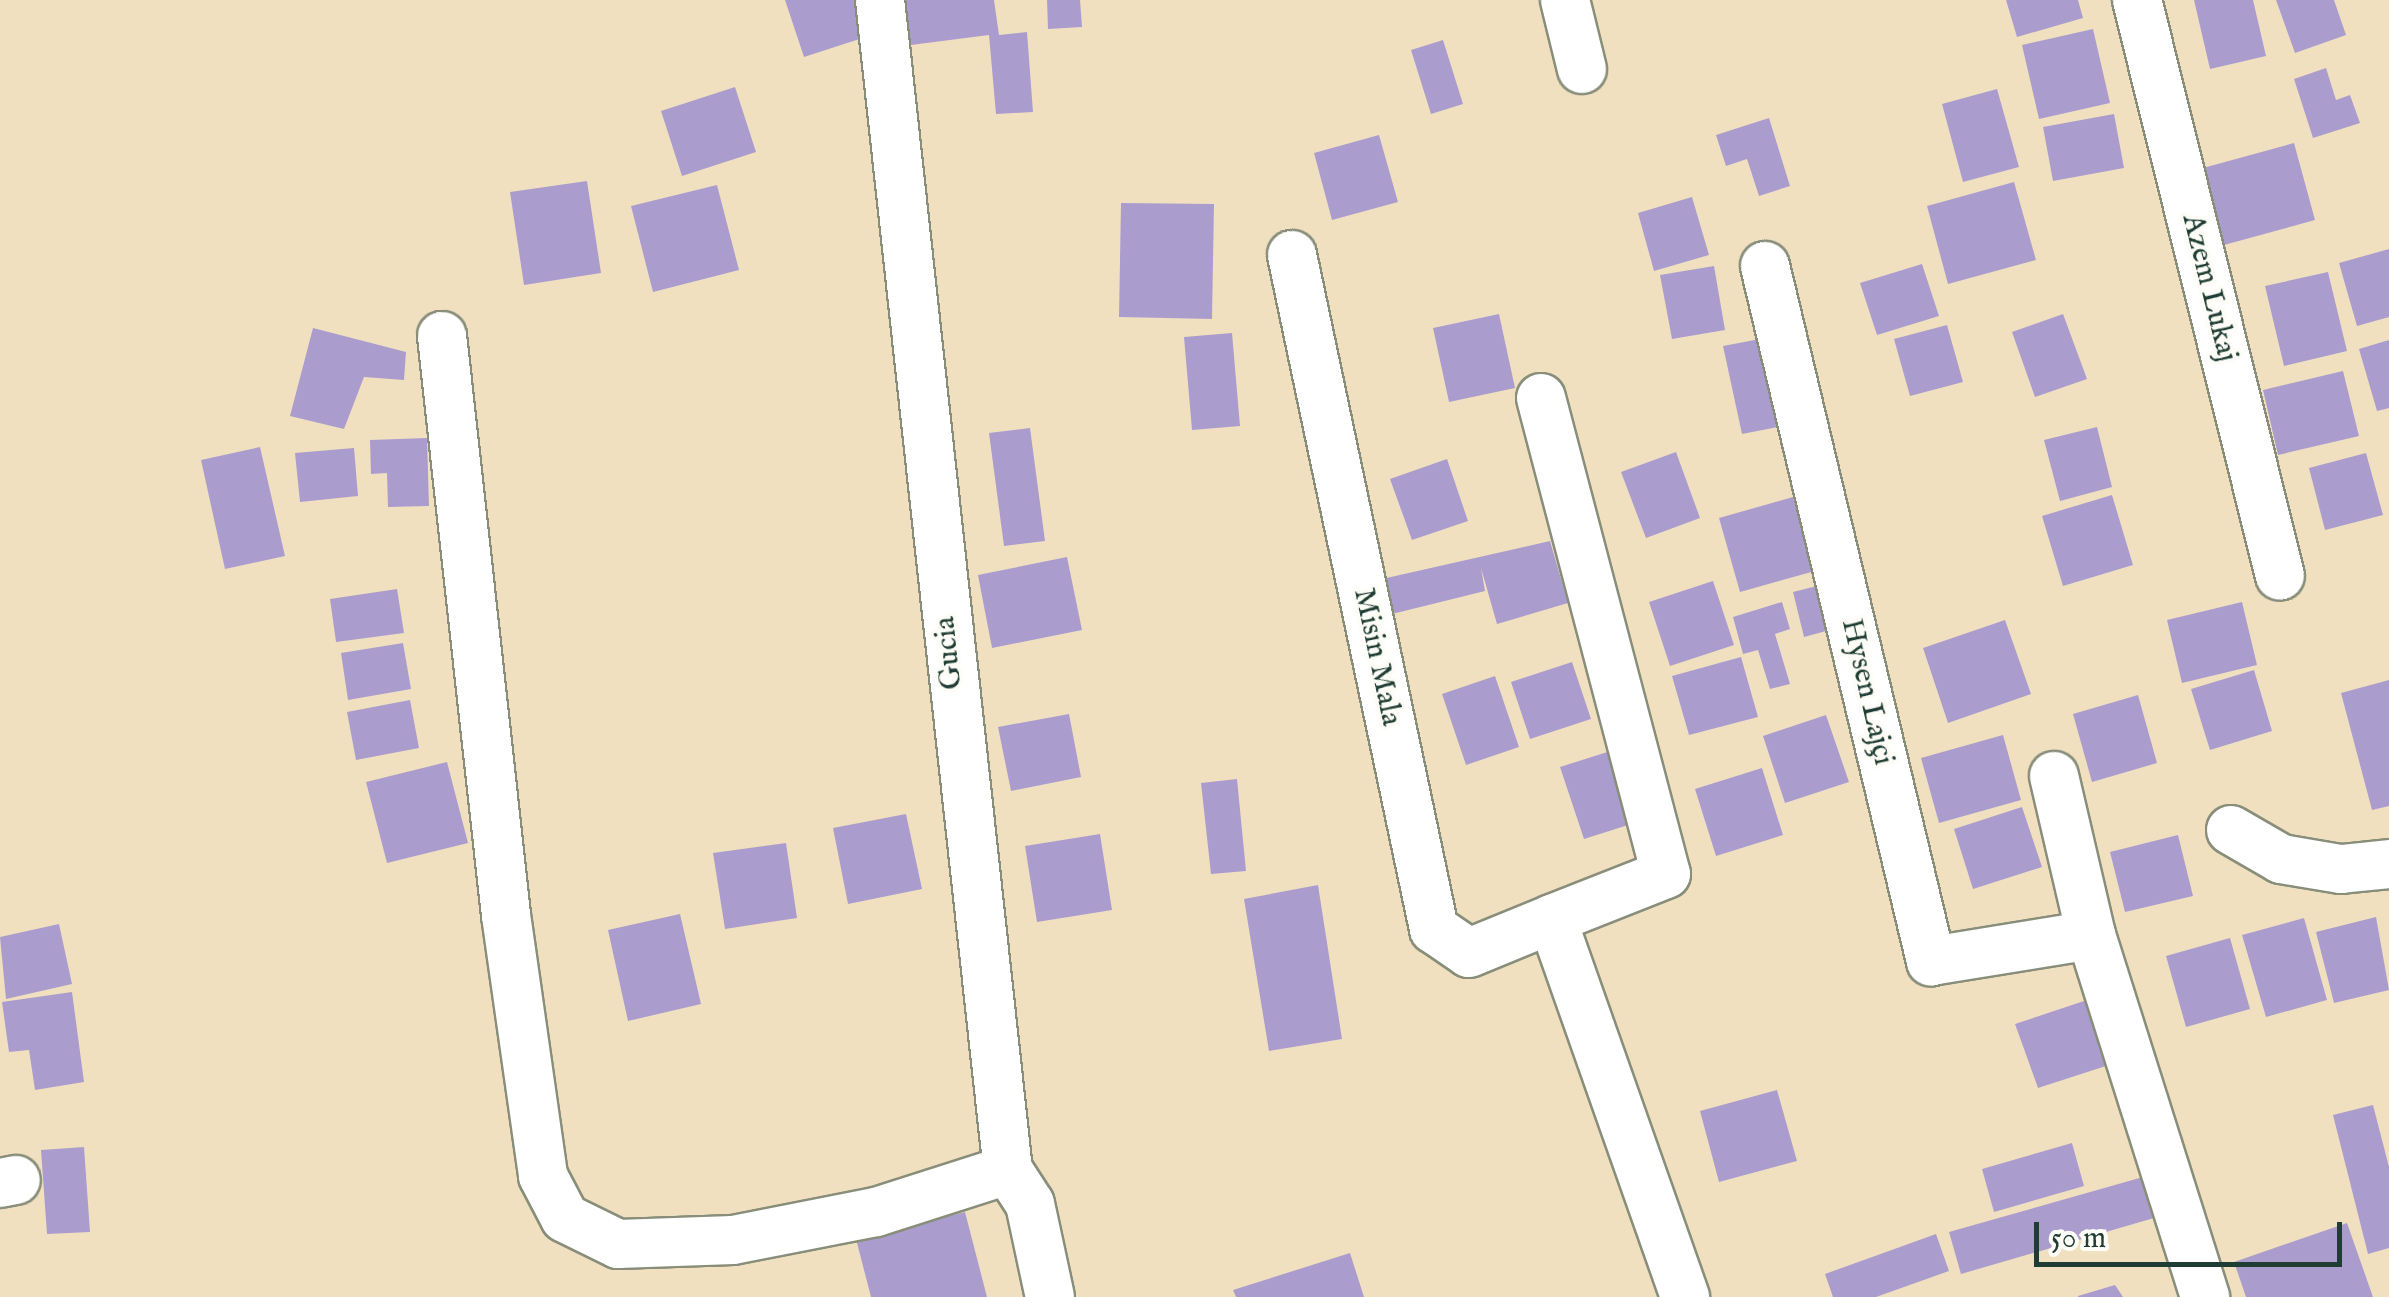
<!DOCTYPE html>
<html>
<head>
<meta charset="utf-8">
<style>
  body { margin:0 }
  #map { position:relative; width:2389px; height:1297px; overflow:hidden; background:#f0e0c0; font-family:"IM FELL English",serif }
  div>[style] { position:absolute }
  .building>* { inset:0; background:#aa9dce }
  .roads { filter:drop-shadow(2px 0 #888e7a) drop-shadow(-2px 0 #888e7a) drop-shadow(0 2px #888e7a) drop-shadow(0 -2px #888e7a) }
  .minor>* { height:48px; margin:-24px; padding:0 24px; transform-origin:24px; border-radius:24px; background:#fff }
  span { translate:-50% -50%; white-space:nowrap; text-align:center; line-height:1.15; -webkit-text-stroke:8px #fdfcf7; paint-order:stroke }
  .street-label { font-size:30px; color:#1f3d34 }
  .scale { position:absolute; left:2034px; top:1222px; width:308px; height:45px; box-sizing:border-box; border:5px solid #1f3d34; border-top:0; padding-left:12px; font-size:30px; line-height:35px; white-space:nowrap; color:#1f3d34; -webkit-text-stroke:8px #fdfcf7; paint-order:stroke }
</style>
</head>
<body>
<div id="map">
  <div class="building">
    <div style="clip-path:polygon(785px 0,864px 0,875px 34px,804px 57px)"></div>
    <div style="clip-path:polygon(905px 0,994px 0,999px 35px,1027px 32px,1033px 112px,996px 114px,989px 35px,911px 45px)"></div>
    <div style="clip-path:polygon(1047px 0,1080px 0,1082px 27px,1048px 29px)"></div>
    <div style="clip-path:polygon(2006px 0,2078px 0,2083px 18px,2017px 37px)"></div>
    <div style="clip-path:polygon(2194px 0,2253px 0,2266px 56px,2210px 69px)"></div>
    <div style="clip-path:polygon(2276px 0,2334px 0,2346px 35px,2295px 53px)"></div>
    <div style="clip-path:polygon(2093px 29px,2110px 103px,2039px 119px,2022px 45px)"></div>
    <div style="clip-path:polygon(1443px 40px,1463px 104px,1431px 114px,1411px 50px)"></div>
    <div style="clip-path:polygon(2326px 68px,2336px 100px,2350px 95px,2360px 123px,2313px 138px,2294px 79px)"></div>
    <div style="clip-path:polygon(735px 87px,756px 152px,682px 176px,661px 111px)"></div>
    <div style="clip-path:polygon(1997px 89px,2019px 167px,1963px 182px,1942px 104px)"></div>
    <div style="clip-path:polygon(2114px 114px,2124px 168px,2053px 181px,2043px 127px)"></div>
    <div style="clip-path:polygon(1769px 118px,1790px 186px,1759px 196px,1747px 159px,1726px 166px,1716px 135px)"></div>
    <div style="clip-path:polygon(1379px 135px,1398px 202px,1332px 220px,1314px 153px)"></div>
    <div style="clip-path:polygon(2294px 143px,2315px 220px,2224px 245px,2203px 168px)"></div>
    <div style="clip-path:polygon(587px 181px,601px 273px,524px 285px,510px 192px)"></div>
    <div style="clip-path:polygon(2014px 182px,2036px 260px,1948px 284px,1927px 206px)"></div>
    <div style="clip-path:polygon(717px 185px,739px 270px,653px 292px,631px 206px)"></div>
    <div style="clip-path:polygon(1692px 197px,1709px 255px,1654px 271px,1638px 213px)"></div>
    <div style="clip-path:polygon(1121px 203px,1214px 204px,1212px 319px,1119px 317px)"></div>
    <div style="clip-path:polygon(2389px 249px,2389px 317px,2357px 326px,2339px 263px)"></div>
    <div style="clip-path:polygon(1922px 264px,1939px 316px,1877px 335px,1860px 283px)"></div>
    <div style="clip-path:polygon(1714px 266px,1725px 330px,1672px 339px,1660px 275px)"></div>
    <div style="clip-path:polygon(2328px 272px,2347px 351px,2284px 366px,2265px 286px)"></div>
    <div style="clip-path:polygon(1499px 314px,1515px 388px,1449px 402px,1433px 328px)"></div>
    <div style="clip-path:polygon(2063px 314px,2087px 379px,2035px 397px,2012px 332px)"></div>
    <div style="clip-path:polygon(1947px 325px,1963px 382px,1910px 396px,1894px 339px)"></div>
    <div style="clip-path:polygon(313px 328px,406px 352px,404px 380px,364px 377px,344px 429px,290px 416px)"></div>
    <div style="clip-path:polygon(1232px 333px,1240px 426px,1192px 430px,1184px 337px)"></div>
    <div style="clip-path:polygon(1760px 339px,1778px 427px,1742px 434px,1723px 346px)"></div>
    <div style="clip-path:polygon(2389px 340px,2389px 408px,2377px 411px,2359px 349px)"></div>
    <div style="clip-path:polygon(2343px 371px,2359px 436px,2278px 455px,2263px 390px)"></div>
    <div style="clip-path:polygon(2097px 427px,2112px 487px,2060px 501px,2044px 440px)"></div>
    <div style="clip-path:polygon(1030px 428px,1045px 541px,1004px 546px,989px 433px)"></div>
    <div style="clip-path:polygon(427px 438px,429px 506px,388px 507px,387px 473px,371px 474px,370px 440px)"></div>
    <div style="clip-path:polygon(260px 447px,285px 556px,225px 569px,201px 460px)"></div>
    <div style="clip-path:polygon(354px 448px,358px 496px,300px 502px,295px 453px)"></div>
    <div style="clip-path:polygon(1676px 452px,1700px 518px,1646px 538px,1621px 472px)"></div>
    <div style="clip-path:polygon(2366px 453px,2383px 515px,2325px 530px,2309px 468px)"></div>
    <div style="clip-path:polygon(1447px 459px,1468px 521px,1412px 540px,1390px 479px)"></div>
    <div style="clip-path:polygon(2112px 495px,2133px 565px,2063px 586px,2042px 516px)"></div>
    <div style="clip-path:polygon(1793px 497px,1815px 571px,1740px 592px,1719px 518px)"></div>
    <div style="clip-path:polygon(1550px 541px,1568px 603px,1497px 624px,1481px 568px,1485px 591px,1392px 614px,1382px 579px)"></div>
    <div style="clip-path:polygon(1067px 557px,1082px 630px,992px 648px,978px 575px)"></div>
    <div style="clip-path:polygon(1713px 581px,1734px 645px,1670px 666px,1649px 602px)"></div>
    <div style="clip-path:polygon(1829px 583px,1841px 627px,1804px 637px,1793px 592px)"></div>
    <div style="clip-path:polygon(397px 589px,404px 633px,336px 642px,330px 599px)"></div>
    <div style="clip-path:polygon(1782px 602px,1790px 629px,1775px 634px,1790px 684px,1770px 689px,1758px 650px,1743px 654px,1733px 617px)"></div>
    <div style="clip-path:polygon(2242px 602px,2257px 665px,2182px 683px,2167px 620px)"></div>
    <div style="clip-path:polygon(2005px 620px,2031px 694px,1948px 723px,1923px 648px)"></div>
    <div style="clip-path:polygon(403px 643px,411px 689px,348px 700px,341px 653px)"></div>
    <div style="clip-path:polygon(1741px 657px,1758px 717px,1689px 735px,1672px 676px)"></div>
    <div style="clip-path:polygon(1572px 662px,1591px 719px,1530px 739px,1511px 682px)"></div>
    <div style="clip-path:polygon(2254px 670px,2272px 731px,2210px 750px,2191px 689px)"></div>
    <div style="clip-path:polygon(1495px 676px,1519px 747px,1466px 765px,1442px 694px)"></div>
    <div style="clip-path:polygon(2389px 680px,2389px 806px,2372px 810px,2341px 693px)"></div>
    <div style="clip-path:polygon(2138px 695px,2157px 763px,2092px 782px,2073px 714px)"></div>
    <div style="clip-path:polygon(410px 700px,419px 748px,356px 760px,347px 712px)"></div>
    <div style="clip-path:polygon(1069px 714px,1081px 777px,1011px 791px,998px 727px)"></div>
    <div style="clip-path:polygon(1826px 715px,1849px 782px,1785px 803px,1763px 736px)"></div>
    <div style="clip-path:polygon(2003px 735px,2021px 800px,1939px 823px,1921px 758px)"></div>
    <div style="clip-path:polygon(1620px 748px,1644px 820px,1584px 839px,1560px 767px)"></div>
    <div style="clip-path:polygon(447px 762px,468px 843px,387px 863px,366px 782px)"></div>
    <div style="clip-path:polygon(1762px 768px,1783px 835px,1716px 856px,1695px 789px)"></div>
    <div style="clip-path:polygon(1237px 779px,1246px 871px,1211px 874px,1201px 783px)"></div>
    <div style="clip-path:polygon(2022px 807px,2042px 867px,1973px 889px,1954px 829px)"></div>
    <div style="clip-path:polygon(906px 814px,922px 889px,848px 904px,833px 828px)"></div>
    <div style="clip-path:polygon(1100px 834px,1112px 910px,1037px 922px,1025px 846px)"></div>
    <div style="clip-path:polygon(2178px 835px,2193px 896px,2125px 912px,2110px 852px)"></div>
    <div style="clip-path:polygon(786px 843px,797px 918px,725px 929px,713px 853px)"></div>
    <div style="clip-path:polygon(1318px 885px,1342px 1039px,1269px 1051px,1244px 899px)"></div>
    <div style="clip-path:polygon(680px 914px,701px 1004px,628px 1021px,608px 930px)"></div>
    <div style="clip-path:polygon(2376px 917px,2389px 990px,2334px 1003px,2316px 932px)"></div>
    <div style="clip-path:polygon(2304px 918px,2327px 1000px,2266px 1017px,2242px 935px)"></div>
    <div style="clip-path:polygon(59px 924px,72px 984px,6px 999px,0 937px)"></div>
    <div style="clip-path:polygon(2230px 938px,2250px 1009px,2186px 1027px,2166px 956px)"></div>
    <div style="clip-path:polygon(72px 992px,84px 1082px,35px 1090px,29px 1050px,9px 1052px,2px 1002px)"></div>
    <div style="clip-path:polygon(2090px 999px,2112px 1064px,2038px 1088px,2015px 1024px)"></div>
    <div style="clip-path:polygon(1777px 1090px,1797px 1161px,1719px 1182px,1700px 1111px)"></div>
    <div style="clip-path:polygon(2373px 1105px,2389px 1167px,2389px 1248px,2368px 1254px,2333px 1115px)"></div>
    <div style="clip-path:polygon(2072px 1143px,2084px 1186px,1994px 1212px,1982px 1169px)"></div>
    <div style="clip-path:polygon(84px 1147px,90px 1232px,47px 1234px,41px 1150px)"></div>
    <div style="clip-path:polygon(2143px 1177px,2154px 1218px,1961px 1274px,1949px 1232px)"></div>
    <div style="clip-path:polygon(965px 1212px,987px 1297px,871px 1297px,856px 1239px)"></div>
    <div style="clip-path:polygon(2347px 1223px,2373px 1297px,2246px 1297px,2234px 1262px)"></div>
    <div style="clip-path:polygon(1936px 1234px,1949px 1271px,1876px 1297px,1833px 1297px,1825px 1274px)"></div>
    <div style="clip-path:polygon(1350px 1253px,1364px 1297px,1236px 1297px,1233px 1290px)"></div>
    <div style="clip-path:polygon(2115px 1285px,2123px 1297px,2078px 1297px,2078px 1296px)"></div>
  </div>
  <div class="roads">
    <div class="minor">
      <div style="left:880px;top:0;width:1177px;rotate:83.76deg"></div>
      <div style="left:1008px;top:1170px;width:40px;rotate:57.1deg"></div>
      <div style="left:1030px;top:1204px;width:95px;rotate:77.9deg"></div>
      <div style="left:1565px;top:0;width:71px;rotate:76.2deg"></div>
      <div style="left:2137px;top:0;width:593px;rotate:76.06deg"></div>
      <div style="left:1292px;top:255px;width:689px;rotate:78.1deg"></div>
      <div style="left:1434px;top:929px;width:42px;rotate:34.4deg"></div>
      <div style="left:1469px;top:953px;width:90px;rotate:-22.3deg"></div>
      <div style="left:1552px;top:919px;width:401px;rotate:70.6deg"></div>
      <div style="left:1765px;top:266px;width:715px;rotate:76.57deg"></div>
      <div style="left:1931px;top:961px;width:162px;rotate:-9.2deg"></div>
      <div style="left:442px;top:336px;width:583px;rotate:83.69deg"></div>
      <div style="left:506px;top:915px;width:264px;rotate:81.9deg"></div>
      <div style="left:543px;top:1176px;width:47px;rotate:62.4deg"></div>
      <div style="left:565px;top:1218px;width:59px;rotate:26.1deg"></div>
      <div style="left:618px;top:1244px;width:115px;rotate:-2deg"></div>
      <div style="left:733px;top:1240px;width:146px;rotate:-11.1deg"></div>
      <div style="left:876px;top:1212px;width:139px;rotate:-17.7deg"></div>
      <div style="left:1541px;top:398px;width:492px;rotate:75.3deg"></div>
      <div style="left:1666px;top:874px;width:123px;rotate:158.5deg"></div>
      <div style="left:2054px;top:776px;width:163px;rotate:76.9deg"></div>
      <div style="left:2091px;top:935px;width:380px;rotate:72.5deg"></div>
      <div style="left:2231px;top:830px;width:58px;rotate:30.1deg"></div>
      <div style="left:2281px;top:859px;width:61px;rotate:9.5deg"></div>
      <div style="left:2341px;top:869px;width:48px;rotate:-5.9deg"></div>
      <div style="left:0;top:1183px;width:16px;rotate:-11deg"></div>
    </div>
  </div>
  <div class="street-label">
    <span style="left:2209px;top:288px;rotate:76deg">Azem Lukaj</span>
    <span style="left:949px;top:653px;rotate:-96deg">Gucia</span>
    <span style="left:1377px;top:657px;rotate:78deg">Misin Mala</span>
    <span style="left:1867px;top:692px;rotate:77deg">Hysen Lajçi</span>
  </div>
  <div class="scale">50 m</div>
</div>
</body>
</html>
